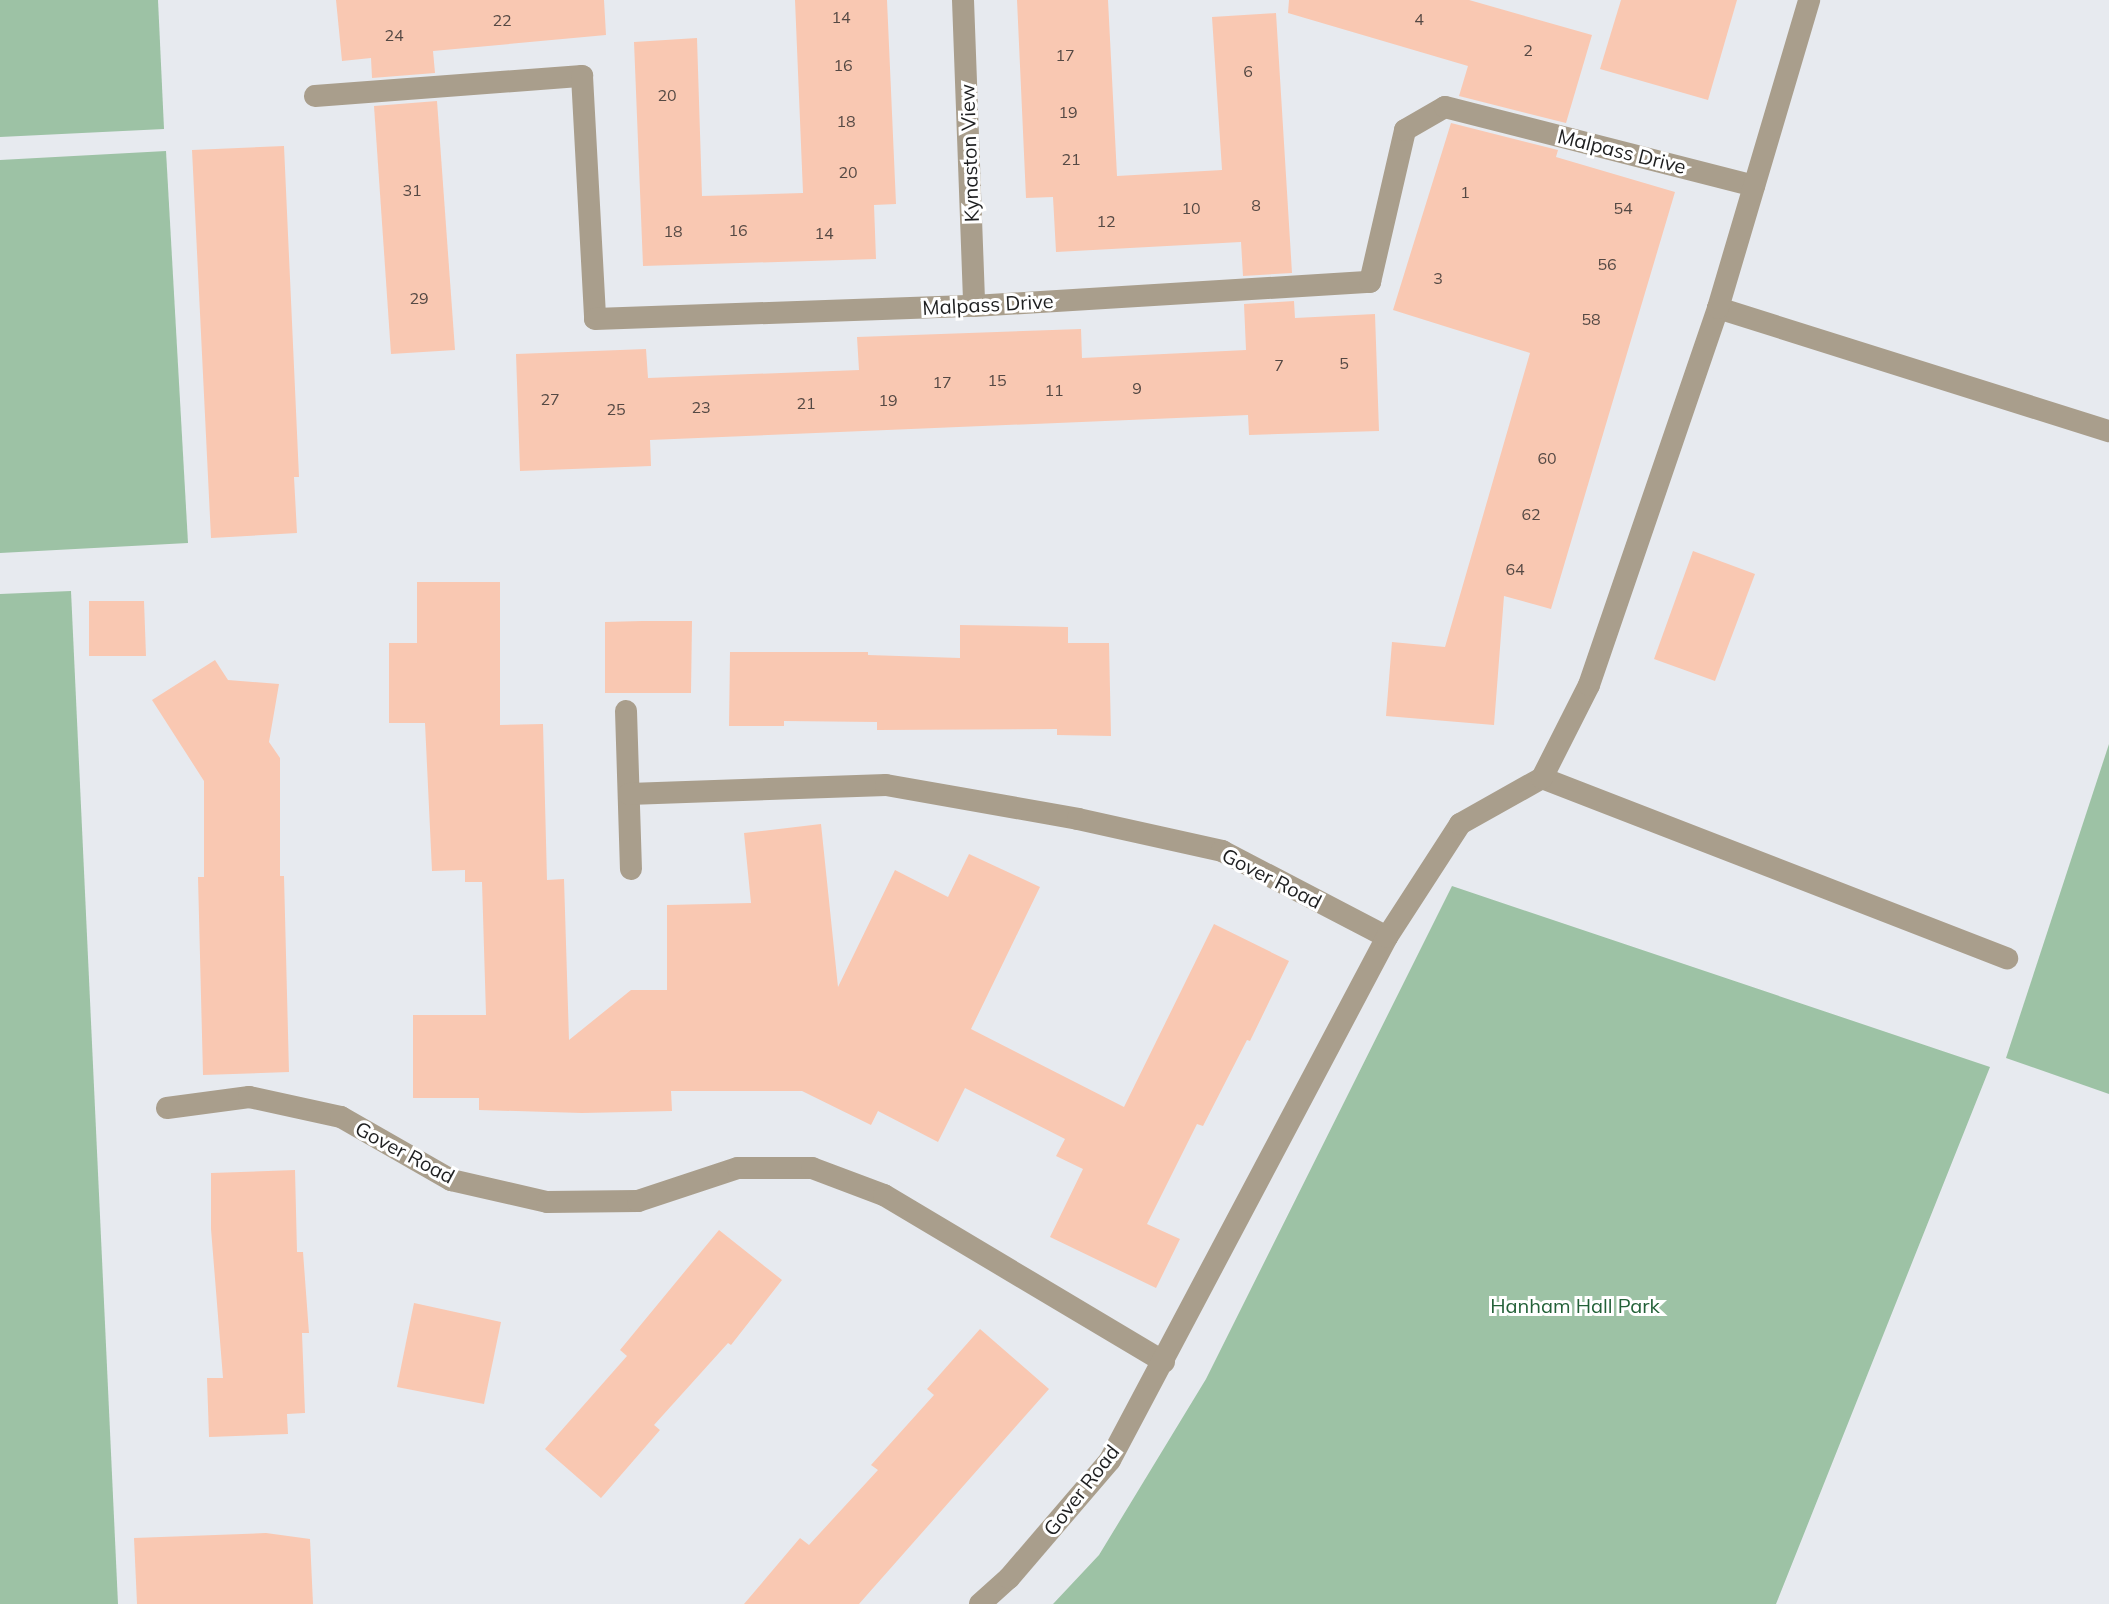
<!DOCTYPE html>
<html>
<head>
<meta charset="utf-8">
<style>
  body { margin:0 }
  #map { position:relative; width:2109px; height:1604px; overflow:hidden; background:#e7eaef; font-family:Mulish,sans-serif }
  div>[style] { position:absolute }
  .green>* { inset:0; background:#9dc2a5 }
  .building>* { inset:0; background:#f9c8b2 }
  .minor>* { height:22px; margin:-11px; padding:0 11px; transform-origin:11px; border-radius:11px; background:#a99e8c }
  span { translate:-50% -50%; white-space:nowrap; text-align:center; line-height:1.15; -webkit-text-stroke:6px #fff; paint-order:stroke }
  .number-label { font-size:16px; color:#554944 }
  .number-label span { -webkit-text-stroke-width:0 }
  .street-label { font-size:20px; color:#1e1f20 }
  .park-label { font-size:20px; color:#236138 }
</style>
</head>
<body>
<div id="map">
  <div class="green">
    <div style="clip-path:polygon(0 0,158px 0,164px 129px,0 137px)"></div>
    <div style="clip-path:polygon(166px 151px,188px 543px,0 553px,0 160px)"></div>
    <div style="clip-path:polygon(71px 591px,118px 1604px,0 1604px,0 594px)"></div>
    <div style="clip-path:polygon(2109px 744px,2109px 1094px,2006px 1058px)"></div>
    <div style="clip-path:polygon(1452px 886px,1990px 1067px,1776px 1604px,1053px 1604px,1099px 1555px,1206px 1379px)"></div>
  </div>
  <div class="building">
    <div style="clip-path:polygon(336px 0,604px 0,606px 35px,433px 51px,435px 73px,372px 78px,371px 58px,342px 61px)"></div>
    <div style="clip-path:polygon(795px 0,887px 0,896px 204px,874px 205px,876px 259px,643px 266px,634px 42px,697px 38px,702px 196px,803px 193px)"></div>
    <div style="clip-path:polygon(1017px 0,1108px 0,1117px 176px,1222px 170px,1212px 17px,1276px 13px,1292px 273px,1243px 276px,1241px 242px,1056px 252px,1053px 197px,1026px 198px)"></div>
    <div style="clip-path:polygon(1289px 0,1469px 0,1592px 35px,1566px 123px,1459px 96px,1468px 66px,1288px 13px)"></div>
    <div style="clip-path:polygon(1621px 0,1737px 0,1708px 100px,1600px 69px)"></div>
    <div style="clip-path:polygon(437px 101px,455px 350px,391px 354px,374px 106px)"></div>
    <div style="clip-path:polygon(1451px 123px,1558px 150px,1556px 157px,1675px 192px,1551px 609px,1504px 596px,1494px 725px,1386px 716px,1392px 642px,1445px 647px,1530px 353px,1393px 310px)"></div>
    <div style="clip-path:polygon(284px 146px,299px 477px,294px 477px,297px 533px,211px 538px,192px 150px)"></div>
    <div style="clip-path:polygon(1294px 301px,1295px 318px,1375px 314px,1379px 431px,1249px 435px,1248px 415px,650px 440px,651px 466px,520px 471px,516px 354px,646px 349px,648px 378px,859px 370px,857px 337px,1081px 329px,1082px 358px,1246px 350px,1244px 304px)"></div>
    <div style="clip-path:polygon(1693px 551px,1755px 574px,1715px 681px,1654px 659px)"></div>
    <div style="clip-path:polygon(417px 582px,500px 582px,500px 725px,543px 724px,547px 880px,564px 879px,569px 1040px,631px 990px,667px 990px,667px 905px,751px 903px,744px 833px,821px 824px,838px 987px,895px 870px,948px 897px,969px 854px,1040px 887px,971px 1029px,1124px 1107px,1214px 924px,1289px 961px,1250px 1041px,1247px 1040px,1203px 1126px,1197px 1124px,1147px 1224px,1180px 1239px,1156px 1288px,1050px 1237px,1083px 1169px,1056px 1156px,1065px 1139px,965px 1088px,938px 1142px,878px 1111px,871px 1125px,802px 1091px,671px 1091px,672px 1111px,582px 1113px,479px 1110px,479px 1098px,413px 1098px,413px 1015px,486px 1015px,482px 882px,465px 882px,465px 870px,432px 871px,425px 723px,389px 723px,389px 643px,417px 643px)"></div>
    <div style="clip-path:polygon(89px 601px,144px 601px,146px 656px,89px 656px)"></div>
    <div style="clip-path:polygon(642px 621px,692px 621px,691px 693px,605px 693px,605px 622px)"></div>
    <div style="clip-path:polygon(960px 625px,1068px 627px,1068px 643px,1109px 643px,1111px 736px,1057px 735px,1057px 729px,877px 730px,877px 722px,784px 721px,784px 726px,729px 726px,730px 652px,868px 652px,868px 655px,960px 658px)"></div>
    <div style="clip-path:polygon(215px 660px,228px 680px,279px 684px,269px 742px,280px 758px,280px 876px,284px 876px,289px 1072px,203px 1075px,198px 877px,204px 877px,204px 781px,152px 700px)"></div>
    <div style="clip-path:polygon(295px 1170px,297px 1252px,303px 1252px,309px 1333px,302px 1333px,305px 1413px,287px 1414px,288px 1434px,209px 1437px,207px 1378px,223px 1378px,211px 1229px,211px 1173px)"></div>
    <div style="clip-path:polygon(719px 1230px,782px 1280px,731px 1345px,728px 1343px,654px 1425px,660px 1430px,601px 1498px,545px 1449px,627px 1356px,620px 1350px)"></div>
    <div style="clip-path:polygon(414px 1303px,501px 1322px,484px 1404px,397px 1387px)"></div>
    <div style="clip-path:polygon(980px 1329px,1049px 1389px,859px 1604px,744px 1604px,800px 1538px,809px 1545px,878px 1470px,871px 1465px,934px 1395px,927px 1389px)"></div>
    <div style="clip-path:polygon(266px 1533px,310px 1539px,313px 1604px,137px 1604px,134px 1538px)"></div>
  </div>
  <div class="minor">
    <div style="left:963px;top:0;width:306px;rotate:87.9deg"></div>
    <div style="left:315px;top:96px;width:268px;rotate:-4.3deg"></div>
    <div style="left:582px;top:76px;width:243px;rotate:86.9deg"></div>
    <div style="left:595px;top:319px;width:379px;rotate:-2deg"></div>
    <div style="left:974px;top:306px;width:397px;rotate:-3.5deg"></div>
    <div style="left:1370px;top:282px;width:156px;rotate:-77deg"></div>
    <div style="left:1405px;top:130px;width:46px;rotate:-29.9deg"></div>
    <div style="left:1445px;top:107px;width:319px;rotate:14.3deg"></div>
    <div style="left:1718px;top:308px;width:410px;rotate:17.5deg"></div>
    <div style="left:626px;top:711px;width:158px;rotate:88.2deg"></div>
    <div style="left:1542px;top:778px;width:499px;rotate:21.2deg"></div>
    <div style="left:629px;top:794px;width:257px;rotate:-2deg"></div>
    <div style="left:886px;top:785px;width:195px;rotate:10deg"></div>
    <div style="left:1078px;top:819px;width:148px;rotate:12.5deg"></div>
    <div style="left:1222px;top:851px;width:186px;rotate:27.5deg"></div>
    <div style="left:167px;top:1108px;width:83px;rotate:-7.6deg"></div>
    <div style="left:249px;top:1097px;width:94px;rotate:12.3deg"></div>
    <div style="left:341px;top:1117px;width:127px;rotate:29.8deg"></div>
    <div style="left:451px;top:1180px;width:98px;rotate:12.9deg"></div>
    <div style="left:547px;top:1202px;width:91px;rotate:-0.6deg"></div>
    <div style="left:638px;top:1201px;width:105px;rotate:-18.3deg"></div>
    <div style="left:738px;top:1168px;width:74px"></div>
    <div style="left:812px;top:1168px;width:77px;rotate:20.6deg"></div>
    <div style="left:884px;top:1195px;width:326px;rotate:30.8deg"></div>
    <div style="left:980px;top:1604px;width:39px;rotate:-42deg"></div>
    <div style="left:1009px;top:1578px;width:155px;rotate:-49.4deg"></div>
    <div style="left:1110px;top:1460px;width:592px;rotate:-62.09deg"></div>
    <div style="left:1387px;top:937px;width:135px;rotate:-57.1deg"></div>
    <div style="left:1460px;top:824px;width:94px;rotate:-29.3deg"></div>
    <div style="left:1542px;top:778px;width:104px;rotate:-63.2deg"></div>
    <div style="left:1589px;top:685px;width:398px;rotate:-71.1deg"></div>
    <div style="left:1718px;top:308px;width:321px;rotate:-73.5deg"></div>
  </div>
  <div class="number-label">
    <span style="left:841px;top:17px">14</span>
    <span style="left:1419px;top:19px">4</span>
    <span style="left:502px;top:20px">22</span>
    <span style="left:394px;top:35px">24</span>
    <span style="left:1528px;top:50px">2</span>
    <span style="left:1065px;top:55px">17</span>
    <span style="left:843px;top:65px">16</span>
    <span style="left:1248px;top:71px">6</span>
    <span style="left:667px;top:95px">20</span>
    <span style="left:1068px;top:112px">19</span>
    <span style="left:846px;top:121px">18</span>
    <span style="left:1071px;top:159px">21</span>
    <span style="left:848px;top:172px">20</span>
    <span style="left:412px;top:190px">31</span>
    <span style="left:1465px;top:192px">1</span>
    <span style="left:1256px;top:205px">8</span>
    <span style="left:1191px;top:208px">10</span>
    <span style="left:1623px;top:208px">54</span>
    <span style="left:1106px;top:221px">12</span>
    <span style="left:738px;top:230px">16</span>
    <span style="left:673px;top:231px">18</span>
    <span style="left:824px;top:233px">14</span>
    <span style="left:1607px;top:264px">56</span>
    <span style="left:1438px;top:278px">3</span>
    <span style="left:419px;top:298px">29</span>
    <span style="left:1591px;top:319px">58</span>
    <span style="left:1344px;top:363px">5</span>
    <span style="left:1279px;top:365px">7</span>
    <span style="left:997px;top:380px">15</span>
    <span style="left:942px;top:382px">17</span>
    <span style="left:1137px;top:388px">9</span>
    <span style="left:1054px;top:390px">11</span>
    <span style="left:550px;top:399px">27</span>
    <span style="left:888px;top:400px">19</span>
    <span style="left:806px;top:403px">21</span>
    <span style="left:701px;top:407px">23</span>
    <span style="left:616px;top:409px">25</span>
    <span style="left:1547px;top:458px">60</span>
    <span style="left:1531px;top:514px">62</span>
    <span style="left:1515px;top:569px">64</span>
  </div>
  <div class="street-label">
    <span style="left:1622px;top:151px;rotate:14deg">Malpass Drive</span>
    <span style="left:969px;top:153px;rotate:-92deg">Kynaston View</span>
    <span style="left:988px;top:304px;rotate:-3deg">Malpass Drive</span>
    <span style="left:1272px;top:878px;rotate:27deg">Gover Road</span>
    <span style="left:405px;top:1152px;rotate:28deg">Gover Road</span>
    <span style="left:1081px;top:1490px;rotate:-52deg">Gover Road</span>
  </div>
  <div class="park-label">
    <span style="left:1575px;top:1305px">Hanham Hall Park</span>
  </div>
</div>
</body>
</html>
